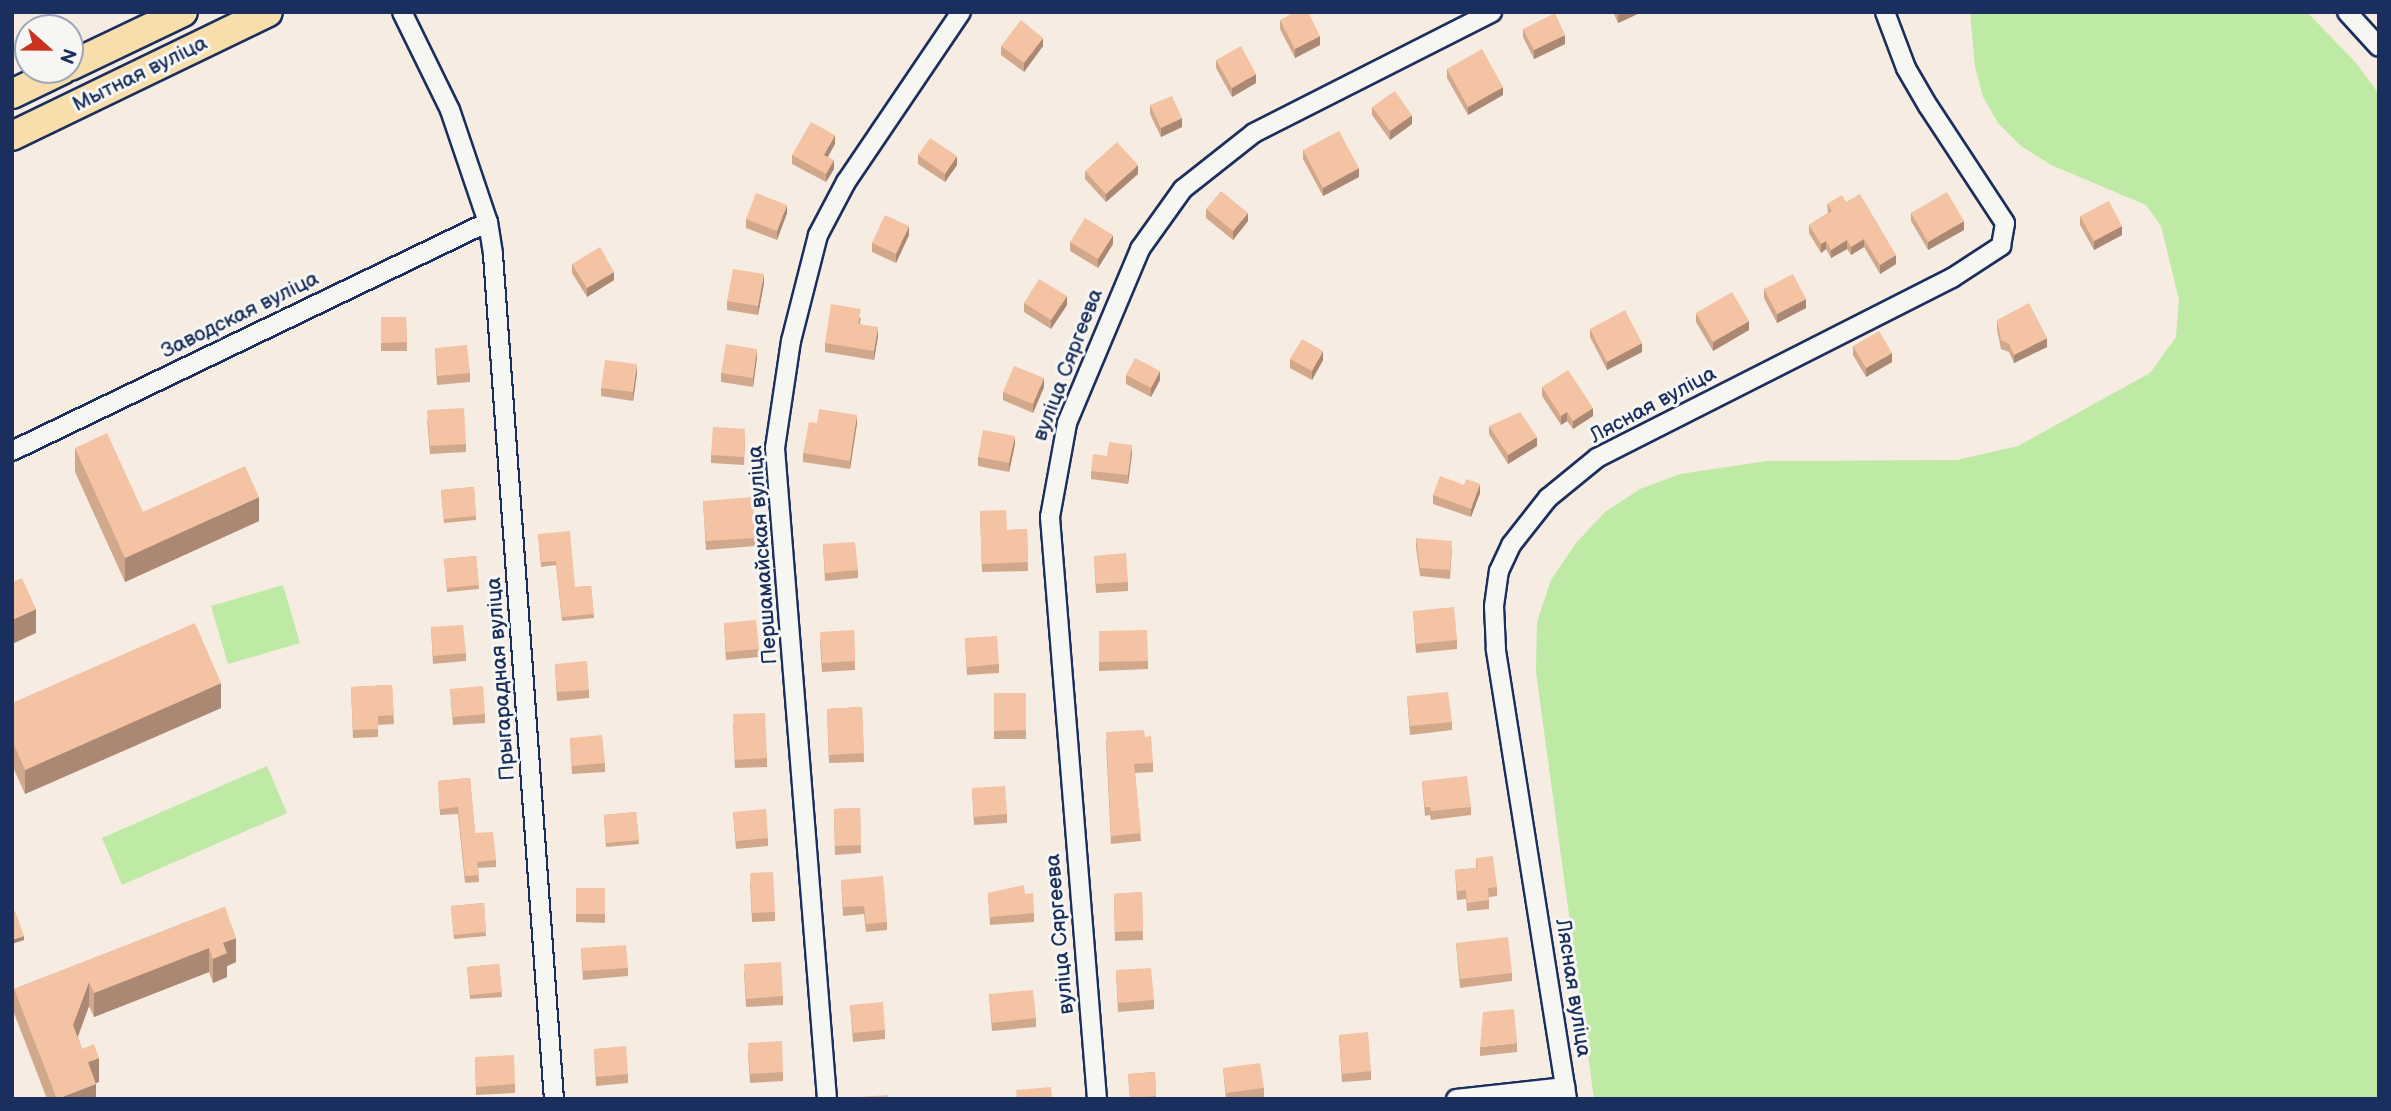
<!DOCTYPE html>
<html>
<head>
<meta charset="utf-8">
<style>
  body { margin:0 }
  #map { position:relative; width:2391px; height:1111px; overflow:hidden; background:#f6ece2; font-family:"Balsamiq Sans",sans-serif }
  div>[style] { position:absolute }
  .green>* { inset:0; background:#beeaa6 }
  .roads { filter:drop-shadow(2px 0 #1b2f5e) drop-shadow(-2px 0 #1b2f5e) drop-shadow(0 2px #1b2f5e) drop-shadow(0 -2px #1b2f5e) }
  .street>* { height:18px; margin:-9px; padding:0 9px; transform-origin:9px; border-radius:9px; background:#f6f6f2 }
  .primary>* { height:28px; margin:-14px; padding:0 14px; transform-origin:14px; border-radius:14px; background:#f8deab }
  .wall>* { inset:0; background:#d2a88d }
  .shaded-wall>* { inset:0; background:#ab8873 }
  .building>* { inset:0; background:#f4c3a4 }
  span { translate:-50% -50%; white-space:nowrap; text-align:center; line-height:1.15; -webkit-text-stroke:6px #f6f6f2; paint-order:stroke }
  .street-label { font-size:21px; color:#1b2f5e }
  .frame { position:absolute; inset:0; border:14px solid #1b2f5e; pointer-events:none }
  .north { position:absolute; left:14px; top:14px; width:70px; height:70px; box-sizing:border-box; background:#f6f6f2; border:2px solid #9ea6b7; border-radius:50%; rotate:111deg; font-size:19px; font-weight:700; line-height:28px; text-align:center; color:#1b2f5e }
  .north::after { content:''; display:block; margin:auto; width:24px; height:32px; background:#c8321e; clip-path:polygon(50% 0,100% 100%,50% 72%,0 100%) }
</style>
</head>
<body>
<div id="map">
  <div class="green">
    <div style="clip-path:polygon(1970px 12px,2307px 12px,2356px 63px,2379px 94px,2379px 1099px,1594px 1099px,1536px 672px,1537px 622px,1551px 580px,1576px 543px,1605px 512px,1640px 489px,1680px 474px,1767px 461px,1957px 460px,2018px 446px,2150px 373px,2176px 337px,2179px 300px,2161px 226px,2146px 205px,2051px 165px,2021px 146px,1998px 123px,1983px 97px,1975px 67px)"></div>
    <div style="clip-path:polygon(283px 585px,300px 643px,228px 664px,211px 606px)"></div>
    <div style="clip-path:polygon(267px 766px,287px 813px,122px 885px,102px 838px)"></div>
  </div>
  <div class="roads">
    <div class="street">
      <div style="left:402px;top:12px;width:109px;rotate:63.9deg"></div>
      <div style="left:450px;top:110px;width:118px;rotate:71.3deg"></div>
      <div style="left:488px;top:222px;width:33px;rotate:81deg"></div>
      <div style="left:493px;top:255px;width:846px;rotate:85.87deg"></div>
      <div style="left:2347px;top:12px;width:47px;rotate:47.6deg"></div>
      <div style="left:12px;top:451px;width:528px;rotate:-25.69deg"></div>
      <div style="left:827px;top:1099px;width:653px;rotate:-94.57deg"></div>
      <div style="left:775px;top:448px;width:108px;rotate:-81.5deg"></div>
      <div style="left:791px;top:341px;width:109px;rotate:-75.7deg"></div>
      <div style="left:818px;top:235px;width:60px;rotate:-62.2deg"></div>
      <div style="left:846px;top:182px;width:205px;rotate:-55.9deg"></div>
      <div style="left:1097px;top:1099px;width:584px;rotate:-94.62deg"></div>
      <div style="left:1050px;top:517px;width:96px;rotate:-79.7deg"></div>
      <div style="left:1067px;top:423px;width:189px;rotate:-67.2deg"></div>
      <div style="left:1140px;top:249px;width:74px;rotate:-54.4deg"></div>
      <div style="left:1183px;top:189px;width:90px;rotate:-38.3deg"></div>
      <div style="left:1254px;top:133px;width:267px;rotate:-26.9deg"></div>
      <div style="left:1456px;top:1099px;width:110px;rotate:-6.3deg"></div>
      <div style="left:1567px;top:1099px;width:456px;rotate:-99deg"></div>
      <div style="left:1496px;top:649px;width:43px;rotate:-92.7deg"></div>
      <div style="left:1494px;top:606px;width:35px;rotate:-82deg"></div>
      <div style="left:1499px;top:571px;width:29px;rotate:-65deg"></div>
      <div style="left:1511px;top:545px;width:60px;rotate:-51.8deg"></div>
      <div style="left:1548px;top:498px;width:63px;rotate:-39.2deg"></div>
      <div style="left:1597px;top:458px;width:398px;rotate:-26.9deg"></div>
      <div style="left:1952px;top:278px;width:59px;rotate:-33.1deg"></div>
      <div style="left:2001px;top:246px;width:23px;rotate:-80deg"></div>
      <div style="left:2005px;top:223px;width:140px;rotate:-123.3deg"></div>
      <div style="left:1928px;top:106px;width:44px;rotate:-120.1deg"></div>
      <div style="left:1906px;top:68px;width:60px;rotate:-110.6deg"></div>
    </div>
    <div class="primary">
      <div style="left:70px;top:66px;width:125px;rotate:-25.5deg"></div>
      <div style="left:12px;top:94px;width:55px;rotate:-25.6deg"></div>
      <div style="left:12px;top:136px;width:284px;rotate:-25.8deg"></div>
    </div>
  </div>
  <div class="wall">
    <div style="clip-path:polygon(1613px 12px,1642px 12px,1618px 23px)"></div>
    <div style="clip-path:polygon(1280px 20px,1320px 45px,1295px 58px,1280px 29px)"></div>
    <div style="clip-path:polygon(1523px 29px,1565px 44px,1534px 59px,1523px 37px)"></div>
    <div style="clip-path:polygon(1001px 46px,1043px 46px,1024px 72px,1001px 55px)"></div>
    <div style="clip-path:polygon(1216px 60px,1256px 83px,1232px 97px,1216px 68px)"></div>
    <div style="clip-path:polygon(1447px 69px,1503px 95px,1468px 115px,1447px 78px)"></div>
    <div style="clip-path:polygon(1150px 105px,1182px 127px,1161px 137px,1150px 114px)"></div>
    <div style="clip-path:polygon(1372px 107px,1412px 124px,1390px 140px,1372px 115px)"></div>
    <div style="clip-path:polygon(835px 144px,828px 157px,834px 169px,826px 182px,792px 164px,792px 155px)"></div>
    <div style="clip-path:polygon(1303px 150px,1359px 177px,1323px 196px,1303px 159px)"></div>
    <div style="clip-path:polygon(918px 155px,957px 165px,945px 182px,918px 164px)"></div>
    <div style="clip-path:polygon(1085px 171px,1138px 174px,1106px 202px,1085px 179px)"></div>
    <div style="clip-path:polygon(1846px 202px,1896px 264px,1880px 274px,1864px 247px,1851px 255px,1847px 249px,1831px 258px,1826px 249px,1821px 253px,1809px 233px,1809px 225px,1828px 213px,1827px 204px)"></div>
    <div style="clip-path:polygon(1206px 209px,1248px 221px,1233px 240px,1206px 218px)"></div>
    <div style="clip-path:polygon(787px 213px,777px 240px,746px 228px,746px 219px)"></div>
    <div style="clip-path:polygon(1911px 213px,1964px 230px,1928px 250px,1911px 221px)"></div>
    <div style="clip-path:polygon(2080px 216px,2122px 235px,2094px 250px,2080px 225px)"></div>
    <div style="clip-path:polygon(909px 235px,896px 263px,872px 252px,872px 243px)"></div>
    <div style="clip-path:polygon(1070px 242px,1113px 244px,1098px 268px,1070px 251px)"></div>
    <div style="clip-path:polygon(572px 264px,614px 280px,587px 297px,572px 273px)"></div>
    <div style="clip-path:polygon(764px 283px,758px 315px,727px 310px,727px 301px)"></div>
    <div style="clip-path:polygon(1764px 289px,1806px 308px,1777px 323px,1764px 298px)"></div>
    <div style="clip-path:polygon(1024px 303px,1067px 305px,1051px 329px,1024px 312px)"></div>
    <div style="clip-path:polygon(1696px 313px,1749px 330px,1713px 351px,1696px 322px)"></div>
    <div style="clip-path:polygon(381px 317px,406px 317px,407px 351px,381px 351px)"></div>
    <div style="clip-path:polygon(861px 317px,860px 324px,878px 336px,874px 360px,825px 352px,825px 343px)"></div>
    <div style="clip-path:polygon(1997px 320px,2047px 347px,2014px 363px,2009px 352px,2001px 349px,1997px 329px)"></div>
    <div style="clip-path:polygon(1590px 329px,1642px 352px,1607px 370px,1590px 337px)"></div>
    <div style="clip-path:polygon(1853px 346px,1892px 362px,1866px 377px,1853px 355px)"></div>
    <div style="clip-path:polygon(435px 348px,470px 373px,470px 382px,437px 385px)"></div>
    <div style="clip-path:polygon(757px 357px,753px 387px,721px 382px,721px 373px)"></div>
    <div style="clip-path:polygon(1290px 359px,1323px 360px,1312px 380px,1290px 368px)"></div>
    <div style="clip-path:polygon(637px 373px,633px 401px,601px 396px,601px 388px)"></div>
    <div style="clip-path:polygon(1126px 375px,1160px 380px,1151px 397px,1126px 384px)"></div>
    <div style="clip-path:polygon(1044px 387px,1033px 413px,1003px 400px,1003px 392px)"></div>
    <div style="clip-path:polygon(1542px 387px,1593px 416px,1573px 429px,1567px 421px,1561px 425px,1542px 396px)"></div>
    <div style="clip-path:polygon(427px 419px,466px 444px,466px 452px,430px 454px)"></div>
    <div style="clip-path:polygon(817px 423px,857px 423px,850px 469px,803px 462px,803px 453px)"></div>
    <div style="clip-path:polygon(1489px 426px,1537px 446px,1508px 464px,1489px 434px)"></div>
    <div style="clip-path:polygon(745px 437px,744px 465px,711px 463px,711px 455px)"></div>
    <div style="clip-path:polygon(1015px 444px,1009px 472px,978px 466px,978px 457px)"></div>
    <div style="clip-path:polygon(75px 448px,143px 512px,259px 521px,125px 582px,75px 472px)"></div>
    <div style="clip-path:polygon(1132px 453px,1128px 484px,1091px 479px,1091px 471px,1107px 456px)"></div>
    <div style="clip-path:polygon(1464px 485px,1480px 493px,1471px 517px,1433px 504px,1433px 495px)"></div>
    <div style="clip-path:polygon(474px 487px,476px 520px,444px 523px,441px 490px)"></div>
    <div style="clip-path:polygon(703px 501px,755px 538px,755px 546px,706px 550px)"></div>
    <div style="clip-path:polygon(980px 511px,1007px 530px,1027px 529px,1028px 571px,982px 572px)"></div>
    <div style="clip-path:polygon(538px 534px,575px 587px,591px 586px,594px 618px,562px 621px,556px 565px,541px 567px)"></div>
    <div style="clip-path:polygon(1416px 538px,1452px 549px,1450px 579px,1420px 576px,1416px 547px)"></div>
    <div style="clip-path:polygon(823px 544px,858px 570px,858px 578px,825px 581px)"></div>
    <div style="clip-path:polygon(476px 556px,479px 589px,447px 592px,444px 559px)"></div>
    <div style="clip-path:polygon(1094px 556px,1128px 582px,1128px 591px,1096px 593px)"></div>
    <div style="clip-path:polygon(1413px 611px,1457px 640px,1457px 649px,1416px 653px)"></div>
    <div style="clip-path:polygon(724px 623px,759px 649px,759px 657px,726px 660px)"></div>
    <div style="clip-path:polygon(431px 627px,466px 653px,466px 661px,433px 664px)"></div>
    <div style="clip-path:polygon(854px 630px,855px 670px,822px 672px,820px 640px)"></div>
    <div style="clip-path:polygon(1099px 631px,1148px 661px,1148px 669px,1099px 671px)"></div>
    <div style="clip-path:polygon(965px 638px,999px 664px,999px 673px,967px 675px)"></div>
    <div style="clip-path:polygon(555px 664px,589px 690px,589px 698px,557px 701px)"></div>
    <div style="clip-path:polygon(392px 685px,394px 724px,378px 725px,378px 737px,353px 738px,351px 687px)"></div>
    <div style="clip-path:polygon(450px 689px,485px 714px,485px 723px,453px 725px)"></div>
    <div style="clip-path:polygon(994px 693px,1026px 693px,1026px 739px,994px 739px)"></div>
    <div style="clip-path:polygon(1407px 696px,1452px 722px,1452px 730px,1410px 735px)"></div>
    <div style="clip-path:polygon(12px 703px,221px 708px,25px 794px,12px 765px)"></div>
    <div style="clip-path:polygon(862px 707px,864px 762px,829px 763px,827px 709px)"></div>
    <div style="clip-path:polygon(733px 723px,767px 758px,767px 767px,735px 768px)"></div>
    <div style="clip-path:polygon(1145px 737px,1153px 763px,1153px 772px,1135px 773px,1141px 841px,1111px 844px,1106px 741px)"></div>
    <div style="clip-path:polygon(570px 738px,605px 763px,605px 772px,572px 774px)"></div>
    <div style="clip-path:polygon(470px 778px,475px 833px,496px 860px,496px 867px,478px 868px,479px 882px,465px 883px,458px 814px,440px 815px,438px 781px)"></div>
    <div style="clip-path:polygon(1422px 781px,1471px 807px,1471px 815px,1431px 820px,1430px 815px,1425px 816px)"></div>
    <div style="clip-path:polygon(972px 788px,1007px 814px,1007px 823px,974px 825px)"></div>
    <div style="clip-path:polygon(860px 808px,861px 853px,835px 855px,834px 809px)"></div>
    <div style="clip-path:polygon(636px 812px,639px 844px,606px 847px,604px 815px)"></div>
    <div style="clip-path:polygon(733px 812px,768px 838px,768px 846px,736px 849px)"></div>
    <div style="clip-path:polygon(1476px 858px,1497px 887px,1497px 896px,1489px 897px,1489px 909px,1467px 911px,1466px 899px,1457px 900px,1455px 870px,1476px 868px)"></div>
    <div style="clip-path:polygon(841px 880px,887px 922px,887px 930px,866px 932px,864px 914px,843px 916px)"></div>
    <div style="clip-path:polygon(750px 882px,775px 912px,775px 921px,752px 922px)"></div>
    <div style="clip-path:polygon(576px 888px,605px 888px,605px 923px,576px 922px)"></div>
    <div style="clip-path:polygon(1142px 892px,1143px 940px,1115px 941px,1114px 894px)"></div>
    <div style="clip-path:polygon(988px 893px,1025px 894px,1034px 913px,1034px 922px,990px 925px)"></div>
    <div style="clip-path:polygon(484px 903px,486px 936px,454px 939px,451px 906px)"></div>
    <div style="clip-path:polygon(225px 907px,236px 962px,227px 966px,227px 977px,213px 983px,209px 972px,94px 1017px,89px 1006px,78px 1037px,82px 1049px,99px 1082px,96px 1083px,96px 1099px,47px 1099px,14px 1013px,14px 989px)"></div>
    <div style="clip-path:polygon(1456px 943px,1512px 973px,1512px 981px,1460px 988px)"></div>
    <div style="clip-path:polygon(581px 948px,628px 968px,628px 976px,583px 980px)"></div>
    <div style="clip-path:polygon(499px 964px,502px 997px,470px 999px,467px 967px)"></div>
    <div style="clip-path:polygon(1116px 970px,1154px 1000px,1154px 1009px,1118px 1012px)"></div>
    <div style="clip-path:polygon(744px 972px,783px 996px,783px 1005px,746px 1007px)"></div>
    <div style="clip-path:polygon(989px 994px,1036px 1018px,1036px 1027px,992px 1031px)"></div>
    <div style="clip-path:polygon(850px 1005px,885px 1030px,885px 1039px,853px 1042px)"></div>
    <div style="clip-path:polygon(1339px 1035px,1371px 1071px,1371px 1080px,1342px 1082px)"></div>
    <div style="clip-path:polygon(1517px 1043px,1517px 1052px,1480px 1056px,1480px 1047px)"></div>
    <div style="clip-path:polygon(594px 1049px,628px 1074px,628px 1083px,596px 1086px)"></div>
    <div style="clip-path:polygon(748px 1052px,783px 1072px,783px 1081px,750px 1083px)"></div>
    <div style="clip-path:polygon(475px 1057px,515px 1084px,515px 1093px,476px 1095px)"></div>
    <div style="clip-path:polygon(1223px 1068px,1264px 1088px,1264px 1097px,1248px 1099px,1226px 1099px)"></div>
    <div style="clip-path:polygon(1155px 1072px,1156px 1099px,1130px 1099px,1128px 1074px)"></div>
  </div>
  <div class="shaded-wall">
    <div style="clip-path:polygon(1624px 12px,1642px 12px,1618px 23px,1618px 15px)"></div>
    <div style="clip-path:polygon(1565px 35px,1565px 44px,1534px 59px,1534px 50px)"></div>
    <div style="clip-path:polygon(1320px 36px,1320px 45px,1295px 58px,1295px 49px)"></div>
    <div style="clip-path:polygon(1043px 38px,1043px 46px,1024px 72px,1024px 63px)"></div>
    <div style="clip-path:polygon(1256px 74px,1256px 83px,1232px 97px,1232px 88px)"></div>
    <div style="clip-path:polygon(1503px 87px,1503px 95px,1468px 115px,1468px 107px)"></div>
    <div style="clip-path:polygon(1412px 115px,1412px 124px,1390px 140px,1390px 131px)"></div>
    <div style="clip-path:polygon(1182px 118px,1182px 127px,1161px 137px,1161px 128px)"></div>
    <div style="clip-path:polygon(835px 135px,835px 144px,824px 163px,824px 155px)"></div>
    <div style="clip-path:polygon(957px 156px,957px 165px,945px 182px,945px 174px)"></div>
    <div style="clip-path:polygon(834px 160px,834px 169px,826px 182px,826px 174px)"></div>
    <div style="clip-path:polygon(1138px 165px,1138px 174px,1106px 202px,1106px 194px)"></div>
    <div style="clip-path:polygon(1359px 168px,1359px 177px,1323px 196px,1323px 188px)"></div>
    <div style="clip-path:polygon(787px 205px,787px 213px,777px 240px,777px 231px)"></div>
    <div style="clip-path:polygon(1248px 213px,1248px 221px,1233px 240px,1233px 231px)"></div>
    <div style="clip-path:polygon(1964px 221px,1964px 230px,1928px 250px,1928px 242px)"></div>
    <div style="clip-path:polygon(909px 226px,909px 235px,896px 263px,896px 254px)"></div>
    <div style="clip-path:polygon(2122px 226px,2122px 235px,2094px 250px,2094px 241px)"></div>
    <div style="clip-path:polygon(1113px 235px,1113px 244px,1098px 268px,1098px 259px)"></div>
    <div style="clip-path:polygon(1864px 239px,1864px 247px,1851px 255px,1851px 247px)"></div>
    <div style="clip-path:polygon(1847px 240px,1847px 249px,1831px 258px,1831px 250px)"></div>
    <div style="clip-path:polygon(1826px 241px,1826px 249px,1821px 253px,1821px 244px)"></div>
    <div style="clip-path:polygon(1896px 255px,1896px 264px,1880px 274px,1880px 265px)"></div>
    <div style="clip-path:polygon(614px 272px,614px 280px,587px 297px,587px 288px)"></div>
    <div style="clip-path:polygon(764px 274px,764px 283px,758px 315px,758px 306px)"></div>
    <div style="clip-path:polygon(1067px 296px,1067px 305px,1051px 329px,1051px 320px)"></div>
    <div style="clip-path:polygon(1806px 299px,1806px 308px,1777px 323px,1777px 314px)"></div>
    <div style="clip-path:polygon(1749px 321px,1749px 330px,1713px 351px,1713px 342px)"></div>
    <div style="clip-path:polygon(878px 327px,878px 336px,874px 360px,874px 351px)"></div>
    <div style="clip-path:polygon(2047px 338px,2047px 347px,2014px 363px,2014px 355px)"></div>
    <div style="clip-path:polygon(1642px 343px,1642px 352px,1607px 370px,1607px 362px)"></div>
    <div style="clip-path:polygon(757px 349px,757px 357px,753px 387px,753px 378px)"></div>
    <div style="clip-path:polygon(1323px 351px,1323px 360px,1312px 380px,1312px 371px)"></div>
    <div style="clip-path:polygon(1892px 353px,1892px 362px,1866px 377px,1866px 368px)"></div>
    <div style="clip-path:polygon(637px 364px,637px 373px,633px 401px,633px 392px)"></div>
    <div style="clip-path:polygon(1160px 371px,1160px 380px,1151px 397px,1151px 388px)"></div>
    <div style="clip-path:polygon(1044px 378px,1044px 387px,1033px 413px,1033px 404px)"></div>
    <div style="clip-path:polygon(1593px 408px,1593px 416px,1573px 429px,1573px 421px)"></div>
    <div style="clip-path:polygon(1567px 412px,1567px 421px,1561px 425px,1561px 416px)"></div>
    <div style="clip-path:polygon(857px 415px,857px 423px,850px 469px,850px 461px)"></div>
    <div style="clip-path:polygon(1015px 436px,1015px 444px,1009px 472px,1009px 463px)"></div>
    <div style="clip-path:polygon(1537px 437px,1537px 446px,1508px 464px,1508px 455px)"></div>
    <div style="clip-path:polygon(1132px 445px,1132px 453px,1128px 484px,1128px 475px)"></div>
    <div style="clip-path:polygon(1480px 484px,1480px 493px,1471px 517px,1471px 509px)"></div>
    <div style="clip-path:polygon(259px 497px,259px 521px,125px 582px,125px 558px)"></div>
    <div style="clip-path:polygon(36px 609px,36px 633px,12px 644px,12px 620px)"></div>
    <div style="clip-path:polygon(221px 683px,221px 708px,25px 794px,25px 770px)"></div>
    <div style="clip-path:polygon(24px 936px,24px 940px,12px 944px,12px 940px)"></div>
    <div style="clip-path:polygon(236px 938px,236px 962px,227px 966px,227px 977px,213px 983px,213px 959px,223px 943px)"></div>
    <div style="clip-path:polygon(209px 948px,209px 972px,94px 1017px,94px 993px)"></div>
    <div style="clip-path:polygon(89px 982px,89px 1006px,73px 1049px,73px 1025px)"></div>
    <div style="clip-path:polygon(99px 1058px,99px 1082px,88px 1086px,88px 1062px)"></div>
    <div style="clip-path:polygon(96px 1084px,96px 1099px,57px 1099px)"></div>
  </div>
  <div class="building">
    <div style="clip-path:polygon(1295px 12px,1308px 12px,1320px 36px,1295px 49px,1280px 20px)"></div>
    <div style="clip-path:polygon(1555px 13px,1565px 35px,1534px 50px,1523px 29px)"></div>
    <div style="clip-path:polygon(1021px 20px,1043px 38px,1024px 63px,1001px 46px)"></div>
    <div style="clip-path:polygon(1241px 46px,1256px 74px,1232px 88px,1216px 60px)"></div>
    <div style="clip-path:polygon(1482px 49px,1503px 87px,1468px 107px,1447px 69px)"></div>
    <div style="clip-path:polygon(1395px 91px,1412px 115px,1390px 131px,1372px 107px)"></div>
    <div style="clip-path:polygon(1172px 96px,1182px 118px,1161px 128px,1150px 105px)"></div>
    <div style="clip-path:polygon(811px 122px,835px 135px,824px 155px,834px 160px,826px 174px,792px 155px)"></div>
    <div style="clip-path:polygon(1339px 131px,1359px 168px,1323px 188px,1303px 150px)"></div>
    <div style="clip-path:polygon(930px 138px,957px 156px,945px 174px,918px 155px)"></div>
    <div style="clip-path:polygon(1117px 142px,1138px 165px,1106px 194px,1085px 171px)"></div>
    <div style="clip-path:polygon(1221px 191px,1248px 213px,1233px 231px,1206px 209px)"></div>
    <div style="clip-path:polygon(1947px 192px,1964px 221px,1928px 242px,1911px 213px)"></div>
    <div style="clip-path:polygon(756px 193px,787px 205px,777px 231px,746px 219px)"></div>
    <div style="clip-path:polygon(1860px 194px,1896px 255px,1880px 265px,1864px 239px,1851px 247px,1847px 240px,1831px 250px,1826px 241px,1821px 244px,1809px 225px,1832px 211px,1827px 204px,1842px 195px,1846px 202px)"></div>
    <div style="clip-path:polygon(2109px 201px,2122px 226px,2094px 241px,2080px 216px)"></div>
    <div style="clip-path:polygon(885px 215px,909px 226px,896px 254px,872px 243px)"></div>
    <div style="clip-path:polygon(1085px 218px,1113px 235px,1098px 259px,1070px 242px)"></div>
    <div style="clip-path:polygon(600px 247px,614px 272px,587px 288px,572px 264px)"></div>
    <div style="clip-path:polygon(733px 269px,764px 274px,758px 306px,727px 301px)"></div>
    <div style="clip-path:polygon(1793px 274px,1806px 299px,1777px 314px,1764px 289px)"></div>
    <div style="clip-path:polygon(1039px 279px,1067px 296px,1051px 320px,1024px 303px)"></div>
    <div style="clip-path:polygon(1732px 292px,1749px 321px,1713px 342px,1696px 313px)"></div>
    <div style="clip-path:polygon(2029px 303px,2047px 338px,2014px 355px,2009px 344px,2001px 340px,1997px 320px)"></div>
    <div style="clip-path:polygon(831px 304px,861px 309px,858px 324px,878px 327px,874px 351px,825px 343px)"></div>
    <div style="clip-path:polygon(1625px 310px,1642px 343px,1607px 362px,1590px 329px)"></div>
    <div style="clip-path:polygon(381px 317px,406px 317px,407px 342px,381px 343px)"></div>
    <div style="clip-path:polygon(1879px 331px,1892px 353px,1866px 368px,1853px 346px)"></div>
    <div style="clip-path:polygon(1302px 339px,1323px 351px,1312px 371px,1290px 359px)"></div>
    <div style="clip-path:polygon(726px 344px,757px 349px,753px 378px,721px 373px)"></div>
    <div style="clip-path:polygon(467px 345px,470px 373px,437px 376px,435px 348px)"></div>
    <div style="clip-path:polygon(1135px 358px,1160px 371px,1151px 388px,1126px 375px)"></div>
    <div style="clip-path:polygon(605px 360px,637px 364px,633px 392px,601px 388px)"></div>
    <div style="clip-path:polygon(1014px 366px,1044px 378px,1033px 404px,1003px 392px)"></div>
    <div style="clip-path:polygon(1568px 370px,1593px 408px,1573px 421px,1567px 412px,1561px 416px,1542px 387px)"></div>
    <div style="clip-path:polygon(464px 408px,466px 444px,430px 446px,427px 410px)"></div>
    <div style="clip-path:polygon(819px 409px,857px 415px,850px 461px,803px 453px,809px 422px,817px 423px)"></div>
    <div style="clip-path:polygon(1520px 412px,1537px 437px,1508px 455px,1489px 426px)"></div>
    <div style="clip-path:polygon(713px 427px,745px 429px,744px 457px,711px 455px)"></div>
    <div style="clip-path:polygon(983px 430px,1015px 436px,1009px 463px,978px 457px)"></div>
    <div style="clip-path:polygon(107px 433px,143px 512px,245px 466px,259px 497px,125px 558px,75px 448px)"></div>
    <div style="clip-path:polygon(1109px 442px,1132px 445px,1128px 475px,1091px 471px,1093px 454px,1107px 456px)"></div>
    <div style="clip-path:polygon(1440px 476px,1464px 485px,1466px 479px,1480px 484px,1471px 509px,1433px 495px)"></div>
    <div style="clip-path:polygon(474px 487px,476px 516px,444px 519px,441px 490px)"></div>
    <div style="clip-path:polygon(753px 497px,755px 538px,706px 541px,703px 501px)"></div>
    <div style="clip-path:polygon(1006px 510px,1007px 530px,1027px 529px,1028px 562px,982px 564px,980px 511px)"></div>
    <div style="clip-path:polygon(570px 531px,575px 587px,591px 586px,594px 614px,562px 617px,556px 561px,541px 562px,538px 534px)"></div>
    <div style="clip-path:polygon(1416px 538px,1452px 541px,1450px 570px,1420px 568px)"></div>
    <div style="clip-path:polygon(855px 542px,858px 570px,825px 573px,823px 544px)"></div>
    <div style="clip-path:polygon(1126px 553px,1128px 582px,1096px 584px,1094px 556px)"></div>
    <div style="clip-path:polygon(476px 556px,479px 585px,447px 588px,444px 559px)"></div>
    <div style="clip-path:polygon(22px 578px,36px 609px,12px 620px,12px 582px)"></div>
    <div style="clip-path:polygon(1454px 607px,1457px 640px,1416px 644px,1413px 611px)"></div>
    <div style="clip-path:polygon(756px 620px,759px 649px,726px 652px,724px 623px)"></div>
    <div style="clip-path:polygon(195px 623px,221px 683px,25px 770px,12px 740px,12px 703px)"></div>
    <div style="clip-path:polygon(463px 625px,466px 653px,433px 656px,431px 627px)"></div>
    <div style="clip-path:polygon(854px 630px,855px 661px,822px 663px,820px 632px)"></div>
    <div style="clip-path:polygon(1147px 630px,1148px 661px,1099px 662px,1099px 631px)"></div>
    <div style="clip-path:polygon(997px 636px,999px 664px,967px 667px,965px 638px)"></div>
    <div style="clip-path:polygon(587px 661px,589px 690px,557px 692px,555px 664px)"></div>
    <div style="clip-path:polygon(392px 685px,394px 715px,378px 716px,378px 729px,353px 730px,351px 687px)"></div>
    <div style="clip-path:polygon(483px 686px,485px 714px,453px 717px,450px 689px)"></div>
    <div style="clip-path:polygon(1448px 692px,1452px 722px,1410px 726px,1407px 696px)"></div>
    <div style="clip-path:polygon(994px 693px,1026px 693px,1026px 730px,994px 731px)"></div>
    <div style="clip-path:polygon(862px 707px,864px 753px,829px 755px,827px 709px)"></div>
    <div style="clip-path:polygon(765px 713px,767px 758px,735px 760px,733px 714px)"></div>
    <div style="clip-path:polygon(1144px 730px,1145px 737px,1151px 736px,1153px 763px,1134px 764px,1141px 833px,1111px 836px,1106px 732px)"></div>
    <div style="clip-path:polygon(602px 735px,605px 763px,572px 766px,570px 738px)"></div>
    <div style="clip-path:polygon(1467px 776px,1471px 807px,1431px 811px,1430px 807px,1425px 807px,1422px 781px)"></div>
    <div style="clip-path:polygon(470px 778px,475px 833px,493px 832px,496px 860px,477px 862px,479px 875px,465px 876px,458px 807px,440px 809px,438px 781px)"></div>
    <div style="clip-path:polygon(1005px 786px,1007px 814px,974px 817px,972px 788px)"></div>
    <div style="clip-path:polygon(860px 808px,861px 845px,835px 846px,834px 809px)"></div>
    <div style="clip-path:polygon(766px 809px,768px 838px,736px 841px,733px 812px)"></div>
    <div style="clip-path:polygon(636px 812px,639px 840px,606px 843px,604px 815px)"></div>
    <div style="clip-path:polygon(1493px 856px,1497px 887px,1488px 888px,1489px 900px,1467px 903px,1466px 890px,1457px 891px,1455px 870px,1477px 868px,1476px 858px)"></div>
    <div style="clip-path:polygon(773px 872px,775px 912px,752px 913px,750px 873px)"></div>
    <div style="clip-path:polygon(883px 876px,887px 922px,866px 924px,864px 906px,843px 907px,841px 880px)"></div>
    <div style="clip-path:polygon(1024px 885px,1025px 894px,1033px 893px,1034px 913px,990px 917px,988px 893px)"></div>
    <div style="clip-path:polygon(576px 888px,605px 888px,605px 914px,576px 914px)"></div>
    <div style="clip-path:polygon(1142px 892px,1143px 931px,1115px 932px,1114px 894px)"></div>
    <div style="clip-path:polygon(484px 903px,486px 932px,454px 935px,451px 906px)"></div>
    <div style="clip-path:polygon(225px 907px,236px 938px,223px 943px,227px 953px,213px 959px,209px 948px,94px 993px,89px 982px,73px 1025px,82px 1049px,94px 1044px,99px 1058px,88px 1062px,96px 1084px,57px 1099px,14px 989px)"></div>
    <div style="clip-path:polygon(15px 911px,24px 936px,12px 940px,12px 912px)"></div>
    <div style="clip-path:polygon(1508px 937px,1512px 973px,1460px 979px,1456px 943px)"></div>
    <div style="clip-path:polygon(626px 945px,628px 968px,583px 971px,581px 948px)"></div>
    <div style="clip-path:polygon(781px 962px,783px 996px,746px 999px,744px 964px)"></div>
    <div style="clip-path:polygon(499px 964px,502px 992px,470px 995px,467px 967px)"></div>
    <div style="clip-path:polygon(1151px 968px,1154px 1000px,1118px 1003px,1116px 970px)"></div>
    <div style="clip-path:polygon(1033px 990px,1036px 1018px,992px 1023px,989px 994px)"></div>
    <div style="clip-path:polygon(883px 1002px,885px 1030px,853px 1033px,850px 1005px)"></div>
    <div style="clip-path:polygon(1514px 1009px,1517px 1043px,1480px 1047px,1483px 1012px)"></div>
    <div style="clip-path:polygon(1368px 1032px,1371px 1071px,1342px 1074px,1339px 1035px)"></div>
    <div style="clip-path:polygon(782px 1041px,783px 1072px,750px 1074px,748px 1043px)"></div>
    <div style="clip-path:polygon(626px 1046px,628px 1074px,596px 1077px,594px 1049px)"></div>
    <div style="clip-path:polygon(514px 1055px,515px 1084px,476px 1087px,475px 1057px)"></div>
    <div style="clip-path:polygon(1260px 1063px,1264px 1088px,1226px 1093px,1223px 1068px)"></div>
    <div style="clip-path:polygon(1155px 1072px,1156px 1096px,1130px 1098px,1128px 1074px)"></div>
    <div style="clip-path:polygon(1051px 1087px,1052px 1099px,1017px 1099px,1016px 1090px)"></div>
    <div style="clip-path:polygon(888px 1095px,888px 1099px,858px 1099px,858px 1097px)"></div>
  </div>
  <div class="street-label">
    <span style="left:140px;top:74px;rotate:-26deg">Мытная вуліца</span>
    <span style="left:240px;top:315px;rotate:-26deg">Заводская вуліца</span>
    <span style="left:1068px;top:365px;rotate:-69deg">вуліца Сяргеева</span>
    <span style="left:1653px;top:405px;rotate:-28deg">Лясная вуліца</span>
    <span style="left:763px;top:555px;rotate:-94deg">Першамайская вуліца</span>
    <span style="left:501px;top:679px;rotate:-94deg">Прыгарадная вуліца</span>
    <span style="left:1060px;top:934px;rotate:-95deg">вуліца Сяргеева</span>
    <span style="left:1573px;top:988px;rotate:81deg">Лясная вуліца</span>
  </div>
  <div class="frame"></div>
  <div class="north">N</div>
</div>
</body>
</html>
